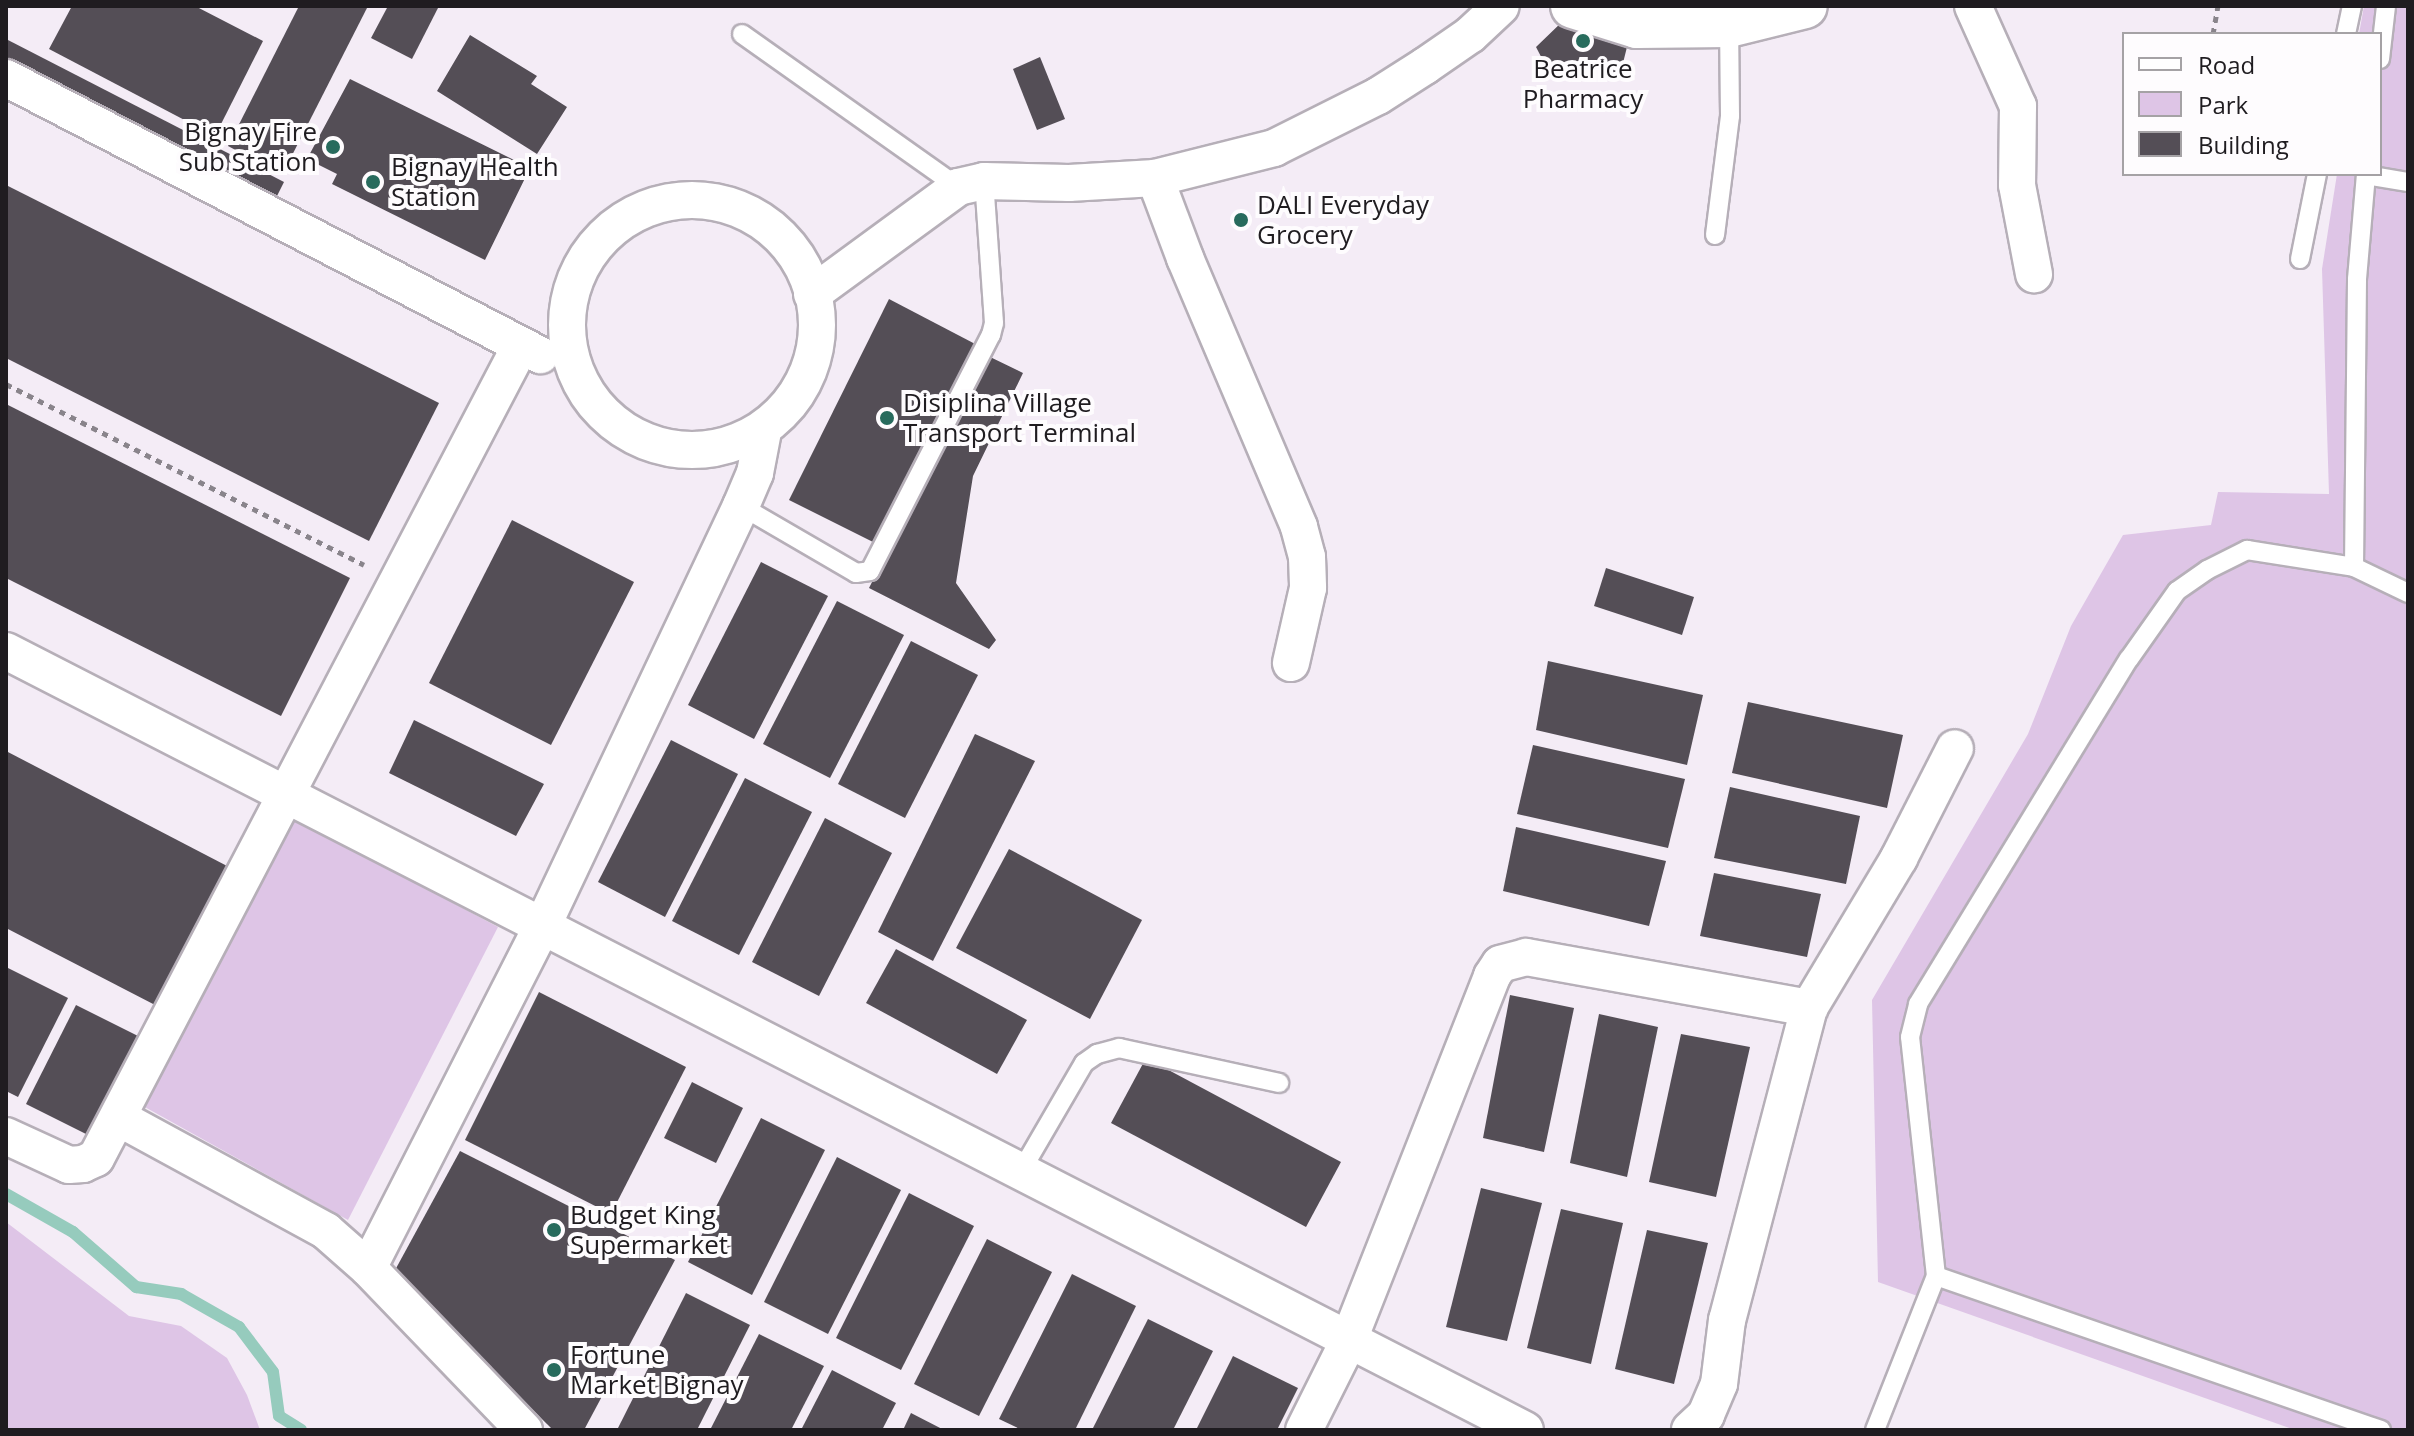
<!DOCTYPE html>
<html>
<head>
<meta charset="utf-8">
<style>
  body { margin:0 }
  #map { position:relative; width:2414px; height:1436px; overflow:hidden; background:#f4ecf6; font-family:"Open Sans",sans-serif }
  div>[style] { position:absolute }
  .green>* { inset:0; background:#dec5e6 }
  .stream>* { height:12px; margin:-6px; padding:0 6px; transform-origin:6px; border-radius:6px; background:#96cbbd }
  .building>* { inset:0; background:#544e56 }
  .path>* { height:5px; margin-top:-2.5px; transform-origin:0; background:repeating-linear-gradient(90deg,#89848b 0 6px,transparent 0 12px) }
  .roads { filter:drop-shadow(2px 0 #b6afb8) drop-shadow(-2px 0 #b6afb8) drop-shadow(0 2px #b6afb8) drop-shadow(0 -2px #b6afb8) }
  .lane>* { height:18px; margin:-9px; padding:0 9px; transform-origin:9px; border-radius:9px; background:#fff }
  .street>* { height:36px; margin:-18px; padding:0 18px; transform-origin:18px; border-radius:18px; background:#fff }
  .street>.ring { margin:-18px; padding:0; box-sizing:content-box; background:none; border:36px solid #fff; border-radius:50% }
  .secondary>* { height:44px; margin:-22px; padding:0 22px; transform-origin:22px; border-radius:22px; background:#fff }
  .dots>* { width:22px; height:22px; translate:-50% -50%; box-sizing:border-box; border:4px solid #fefcfe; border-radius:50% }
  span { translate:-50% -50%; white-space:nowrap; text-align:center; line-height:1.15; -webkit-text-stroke:8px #fefcfe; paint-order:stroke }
  .poi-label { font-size:26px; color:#1f1c20 }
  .right { translate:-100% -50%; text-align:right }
  .left { translate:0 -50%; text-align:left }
  .frame { position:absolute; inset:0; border:8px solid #1f1c20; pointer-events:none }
  .legend { position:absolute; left:2122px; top:32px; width:260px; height:144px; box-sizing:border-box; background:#fefcfe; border:2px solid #a5a2a5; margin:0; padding:10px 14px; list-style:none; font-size:24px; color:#1f1c20 }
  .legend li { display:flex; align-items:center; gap:16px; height:40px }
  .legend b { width:40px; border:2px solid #a5a2a5 }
</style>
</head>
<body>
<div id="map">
  <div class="green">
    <div style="clip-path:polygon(2364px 6px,2408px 6px,2408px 1430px,2295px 1430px,1878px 1282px,1872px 1000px,2028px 734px,2071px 626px,2123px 535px,2211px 525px,2218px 492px,2329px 494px,2322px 269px,2337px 174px,2380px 174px,2380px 34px,2359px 34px)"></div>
    <div style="clip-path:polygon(291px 816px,498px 927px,348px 1220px,143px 1106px)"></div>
    <div style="clip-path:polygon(6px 1222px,129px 1316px,181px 1326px,227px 1358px,247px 1395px,260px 1430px,6px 1430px)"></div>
  </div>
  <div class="stream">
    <div style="left:6px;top:1194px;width:77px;rotate:29.6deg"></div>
    <div style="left:73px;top:1232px;width:84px;rotate:41.1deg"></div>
    <div style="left:136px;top:1287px;width:46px;rotate:8.8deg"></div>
    <div style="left:181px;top:1294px;width:67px;rotate:29.6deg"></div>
    <div style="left:239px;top:1327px;width:56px;rotate:52.9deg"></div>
    <div style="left:273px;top:1372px;width:44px;rotate:82.2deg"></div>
    <div style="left:279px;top:1416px;width:26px;rotate:32deg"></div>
  </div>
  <div class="building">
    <div style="clip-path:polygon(72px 6px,195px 6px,263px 41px,215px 136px,49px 49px)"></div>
    <div style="clip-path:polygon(299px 6px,368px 6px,282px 175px,228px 146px)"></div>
    <div style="clip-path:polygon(388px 6px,439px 6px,412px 59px,371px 38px)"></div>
    <div style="clip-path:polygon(1564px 20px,1630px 35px,1620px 75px,1562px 62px,1550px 74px,1536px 47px)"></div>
    <div style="clip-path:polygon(470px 35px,537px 76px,531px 84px,567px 107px,537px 154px,437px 91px)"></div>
    <div style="clip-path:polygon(6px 39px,284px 182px,273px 204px,6px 65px)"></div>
    <div style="clip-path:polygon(1040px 57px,1065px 119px,1037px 130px,1013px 69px)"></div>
    <div style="clip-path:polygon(350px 79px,530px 168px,485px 260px,332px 184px,337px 174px,307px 159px)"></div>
    <div style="clip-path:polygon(6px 185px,439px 403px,369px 541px,6px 358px)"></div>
    <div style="clip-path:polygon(889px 299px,979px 346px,877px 544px,789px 500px)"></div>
    <div style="clip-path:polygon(986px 355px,1023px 373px,973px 476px,956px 583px,996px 640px,989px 649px,869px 588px)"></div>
    <div style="clip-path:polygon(6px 404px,350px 578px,281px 716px,6px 578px)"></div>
    <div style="clip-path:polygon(512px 520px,634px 582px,551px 745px,429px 683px)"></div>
    <div style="clip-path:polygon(761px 562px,828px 596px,754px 739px,688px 705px)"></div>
    <div style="clip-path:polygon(1606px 568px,1694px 597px,1682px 635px,1594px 606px)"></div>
    <div style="clip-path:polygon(837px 601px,904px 635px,830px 778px,763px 744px)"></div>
    <div style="clip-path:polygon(911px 641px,978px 675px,905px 818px,838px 784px)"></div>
    <div style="clip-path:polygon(1548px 661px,1703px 695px,1687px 765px,1536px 730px)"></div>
    <div style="clip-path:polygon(1748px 702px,1903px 735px,1887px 808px,1732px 773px)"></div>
    <div style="clip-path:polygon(414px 720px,544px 784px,516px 836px,389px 773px)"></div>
    <div style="clip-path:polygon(975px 734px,1035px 761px,933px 961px,878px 932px)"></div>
    <div style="clip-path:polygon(671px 740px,738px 774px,665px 917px,598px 882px)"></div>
    <div style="clip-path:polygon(1533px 745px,1685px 779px,1668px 848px,1517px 814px)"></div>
    <div style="clip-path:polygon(6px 751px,229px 867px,157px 1006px,6px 928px)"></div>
    <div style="clip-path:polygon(745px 778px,812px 812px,739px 955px,672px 921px)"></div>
    <div style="clip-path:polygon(1730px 787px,1860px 816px,1846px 884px,1714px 858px)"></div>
    <div style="clip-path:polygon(825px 818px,892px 853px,819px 996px,752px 962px)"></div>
    <div style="clip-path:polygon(1516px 827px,1666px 861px,1649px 926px,1503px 891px)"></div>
    <div style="clip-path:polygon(1009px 849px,1142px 920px,1090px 1019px,956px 948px)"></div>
    <div style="clip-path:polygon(1714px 873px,1821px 894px,1807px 957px,1700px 936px)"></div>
    <div style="clip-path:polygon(896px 949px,1027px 1020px,997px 1074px,866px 1003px)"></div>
    <div style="clip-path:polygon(6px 967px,68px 998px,18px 1097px,6px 1091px)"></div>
    <div style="clip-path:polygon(539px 992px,686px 1067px,611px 1214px,465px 1140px)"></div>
    <div style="clip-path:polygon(1510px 995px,1574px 1008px,1544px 1152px,1483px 1138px)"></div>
    <div style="clip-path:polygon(76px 1005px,140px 1037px,90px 1136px,26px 1104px)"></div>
    <div style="clip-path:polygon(1599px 1014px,1658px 1027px,1627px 1177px,1570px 1163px)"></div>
    <div style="clip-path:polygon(1681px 1034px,1750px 1047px,1716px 1197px,1649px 1182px)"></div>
    <div style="clip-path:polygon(1146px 1058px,1341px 1162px,1306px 1227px,1111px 1123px)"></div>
    <div style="clip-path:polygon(692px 1082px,743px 1108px,716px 1163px,664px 1138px)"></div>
    <div style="clip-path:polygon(761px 1118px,825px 1150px,752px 1295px,688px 1262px)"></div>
    <div style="clip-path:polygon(460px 1151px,675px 1260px,584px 1430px,553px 1430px,394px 1272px)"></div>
    <div style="clip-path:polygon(837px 1157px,901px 1190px,828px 1334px,764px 1302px)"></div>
    <div style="clip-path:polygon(1481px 1188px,1542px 1203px,1507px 1341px,1446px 1327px)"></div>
    <div style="clip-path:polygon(909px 1193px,974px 1226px,901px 1370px,836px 1338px)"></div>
    <div style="clip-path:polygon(1561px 1209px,1623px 1223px,1591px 1364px,1527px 1348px)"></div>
    <div style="clip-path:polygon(1647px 1230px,1708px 1243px,1674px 1384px,1615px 1369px)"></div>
    <div style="clip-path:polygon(987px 1239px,1052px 1272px,979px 1416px,914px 1384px)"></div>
    <div style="clip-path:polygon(1072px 1274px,1136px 1306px,1075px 1430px,1022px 1430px,999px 1419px)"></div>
    <div style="clip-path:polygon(686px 1293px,750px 1325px,697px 1430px,617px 1430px)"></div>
    <div style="clip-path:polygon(1148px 1319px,1213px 1351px,1173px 1430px,1092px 1430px)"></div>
    <div style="clip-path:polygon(759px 1334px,824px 1366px,791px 1430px,710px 1430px)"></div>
    <div style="clip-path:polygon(1233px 1356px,1298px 1388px,1277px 1430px,1196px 1430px)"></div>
    <div style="clip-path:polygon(832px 1370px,896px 1403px,882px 1430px,801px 1430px)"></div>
    <div style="clip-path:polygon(911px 1413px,944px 1430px,903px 1430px)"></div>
  </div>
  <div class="path">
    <div style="left:2213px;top:34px;width:28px;rotate:-80deg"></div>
    <div style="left:6px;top:384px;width:401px;rotate:26.8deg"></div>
  </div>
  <div class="roads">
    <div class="lane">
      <div style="left:742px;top:34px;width:265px;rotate:35.3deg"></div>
      <div style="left:2346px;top:34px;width:29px;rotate:-78deg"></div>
      <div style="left:2380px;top:59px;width:53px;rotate:-83.5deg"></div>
      <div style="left:2366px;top:175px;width:43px;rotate:9.5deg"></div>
      <div style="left:1715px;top:235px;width:120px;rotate:-82.8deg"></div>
      <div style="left:1730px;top:116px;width:91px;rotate:-90.6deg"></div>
      <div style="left:2300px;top:259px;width:87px;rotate:-78.7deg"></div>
      <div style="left:741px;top:506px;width:133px;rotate:30.2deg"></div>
      <div style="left:856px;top:573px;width:14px;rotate:-8deg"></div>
      <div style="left:870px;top:571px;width:265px;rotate:-62.9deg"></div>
      <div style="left:991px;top:335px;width:12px;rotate:-76deg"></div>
      <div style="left:994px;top:323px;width:142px;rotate:-94deg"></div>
      <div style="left:2354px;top:567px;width:60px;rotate:25.7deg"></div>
      <div style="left:1020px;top:1173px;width:127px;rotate:-59.8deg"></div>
      <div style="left:1084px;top:1063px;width:16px;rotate:-35deg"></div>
      <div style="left:1097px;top:1054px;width:23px;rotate:-15deg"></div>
      <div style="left:1119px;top:1048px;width:164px;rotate:12.3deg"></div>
      <div style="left:1936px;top:1276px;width:471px;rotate:19.1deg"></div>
      <div style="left:1875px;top:1430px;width:166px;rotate:-68.4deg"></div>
      <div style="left:1936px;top:1276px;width:240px;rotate:-96.2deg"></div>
      <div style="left:1910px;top:1037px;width:34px;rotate:-76deg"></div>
      <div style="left:1918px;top:1004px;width:404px;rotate:-58.6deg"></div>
      <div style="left:2129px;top:659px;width:83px;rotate:-54.8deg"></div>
      <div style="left:2177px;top:591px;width:37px;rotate:-35deg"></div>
      <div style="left:2207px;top:570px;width:45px;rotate:-26.6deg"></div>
      <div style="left:2247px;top:550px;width:108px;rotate:9deg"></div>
      <div style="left:2354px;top:567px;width:288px;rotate:-89.4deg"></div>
      <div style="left:2357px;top:279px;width:105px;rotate:-85.1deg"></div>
    </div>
    <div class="street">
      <div style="left:1973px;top:6px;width:110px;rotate:65.8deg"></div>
      <div style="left:2018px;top:106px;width:79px;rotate:90.7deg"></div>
      <div style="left:2017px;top:185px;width:91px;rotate:79.2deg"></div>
      <div style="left:6px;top:78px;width:602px;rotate:27.42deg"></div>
      <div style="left:1155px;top:178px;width:85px;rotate:69.4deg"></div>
      <div style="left:1185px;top:258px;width:292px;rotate:67deg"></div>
      <div style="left:1299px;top:527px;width:31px;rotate:75deg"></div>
      <div style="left:1307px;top:557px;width:31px;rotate:88deg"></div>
      <div style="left:1308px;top:588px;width:77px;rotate:102.8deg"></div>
      <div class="ring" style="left:567px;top:200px;width:214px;height:214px"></div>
      <div style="left:812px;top:294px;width:181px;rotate:-36.2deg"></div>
      <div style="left:958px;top:187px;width:27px;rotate:-13deg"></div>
      <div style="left:984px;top:181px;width:85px;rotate:1.3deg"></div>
      <div style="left:1069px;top:183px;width:86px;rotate:-3.3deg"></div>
      <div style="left:1155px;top:178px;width:123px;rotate:-14.1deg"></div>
      <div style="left:1274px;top:148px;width:116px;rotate:-26.6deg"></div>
      <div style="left:1378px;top:96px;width:56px;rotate:-32.6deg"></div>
      <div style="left:1425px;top:66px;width:55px;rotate:-34.6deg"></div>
      <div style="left:1470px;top:35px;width:42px;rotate:-43.1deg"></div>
      <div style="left:6px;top:651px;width:1707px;rotate:27.15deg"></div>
      <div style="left:1809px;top:1008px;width:175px;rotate:-59deg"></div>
      <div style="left:1899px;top:858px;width:123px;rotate:-63deg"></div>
      <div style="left:119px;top:1118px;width:236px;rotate:28.6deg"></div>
      <div style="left:326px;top:1231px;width:56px;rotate:41.4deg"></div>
      <div style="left:368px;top:1268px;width:225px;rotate:46.1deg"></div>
      <div style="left:6px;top:1136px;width:69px;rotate:24.7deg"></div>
      <div style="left:69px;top:1165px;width:14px;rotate:-4deg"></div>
      <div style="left:83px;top:1164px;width:14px;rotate:-25deg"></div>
      <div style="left:96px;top:1158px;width:917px;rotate:-62.4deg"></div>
      <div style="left:368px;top:1268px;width:383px;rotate:-63deg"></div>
      <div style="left:542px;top:927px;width:466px;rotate:-64.7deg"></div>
      <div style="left:741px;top:506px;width:36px;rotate:-67deg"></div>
      <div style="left:755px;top:473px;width:43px;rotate:-79.2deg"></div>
      <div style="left:1304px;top:1430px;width:98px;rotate:-63.4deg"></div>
      <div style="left:1348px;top:1342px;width:393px;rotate:-68.5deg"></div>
      <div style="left:1492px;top:976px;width:14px;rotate:-56deg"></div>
      <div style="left:1500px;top:964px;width:27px;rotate:-15deg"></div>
      <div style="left:1526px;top:957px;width:288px;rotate:10.2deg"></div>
      <div style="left:1809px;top:1008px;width:323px;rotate:104.7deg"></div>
      <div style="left:1727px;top:1320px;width:64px;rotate:97.1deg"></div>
      <div style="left:1719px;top:1384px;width:34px;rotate:113deg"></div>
      <div style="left:1706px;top:1415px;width:22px;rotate:137deg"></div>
    </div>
    <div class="secondary">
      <div style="left:1573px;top:6px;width:67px;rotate:17.4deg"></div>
      <div style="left:1637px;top:26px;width:92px;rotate:-0.6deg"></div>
      <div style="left:1729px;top:25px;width:78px;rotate:-14deg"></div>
    </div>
  </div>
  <div class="dots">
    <div style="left:1583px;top:41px;background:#286b5d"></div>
    <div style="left:333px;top:147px;background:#286b5d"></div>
    <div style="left:373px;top:182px;background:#286b5d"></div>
    <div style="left:1241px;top:220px;background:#286b5d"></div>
    <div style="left:887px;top:418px;background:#286b5d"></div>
    <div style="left:554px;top:1230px;background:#286b5d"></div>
    <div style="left:554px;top:1370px;background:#286b5d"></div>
  </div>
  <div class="poi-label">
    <span style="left:1583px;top:84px">Beatrice<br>Pharmacy</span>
    <span class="right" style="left:317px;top:147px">Bignay Fire<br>Sub Station</span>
    <span class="left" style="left:391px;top:182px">Bignay Health<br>Station</span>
    <span class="left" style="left:1257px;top:220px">DALI Everyday<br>Grocery</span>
    <span class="left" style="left:903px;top:418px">Disiplina Village<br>Transport Terminal</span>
    <span class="left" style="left:570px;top:1230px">Budget King<br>Supermarket</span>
    <span class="left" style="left:570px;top:1370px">Fortune<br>Market Bignay</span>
  </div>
  <div class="frame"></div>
  <ul class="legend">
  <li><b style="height:10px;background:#fff"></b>Road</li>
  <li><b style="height:22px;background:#dec5e6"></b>Park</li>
  <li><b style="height:22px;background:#544e56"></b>Building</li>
  </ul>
</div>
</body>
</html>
